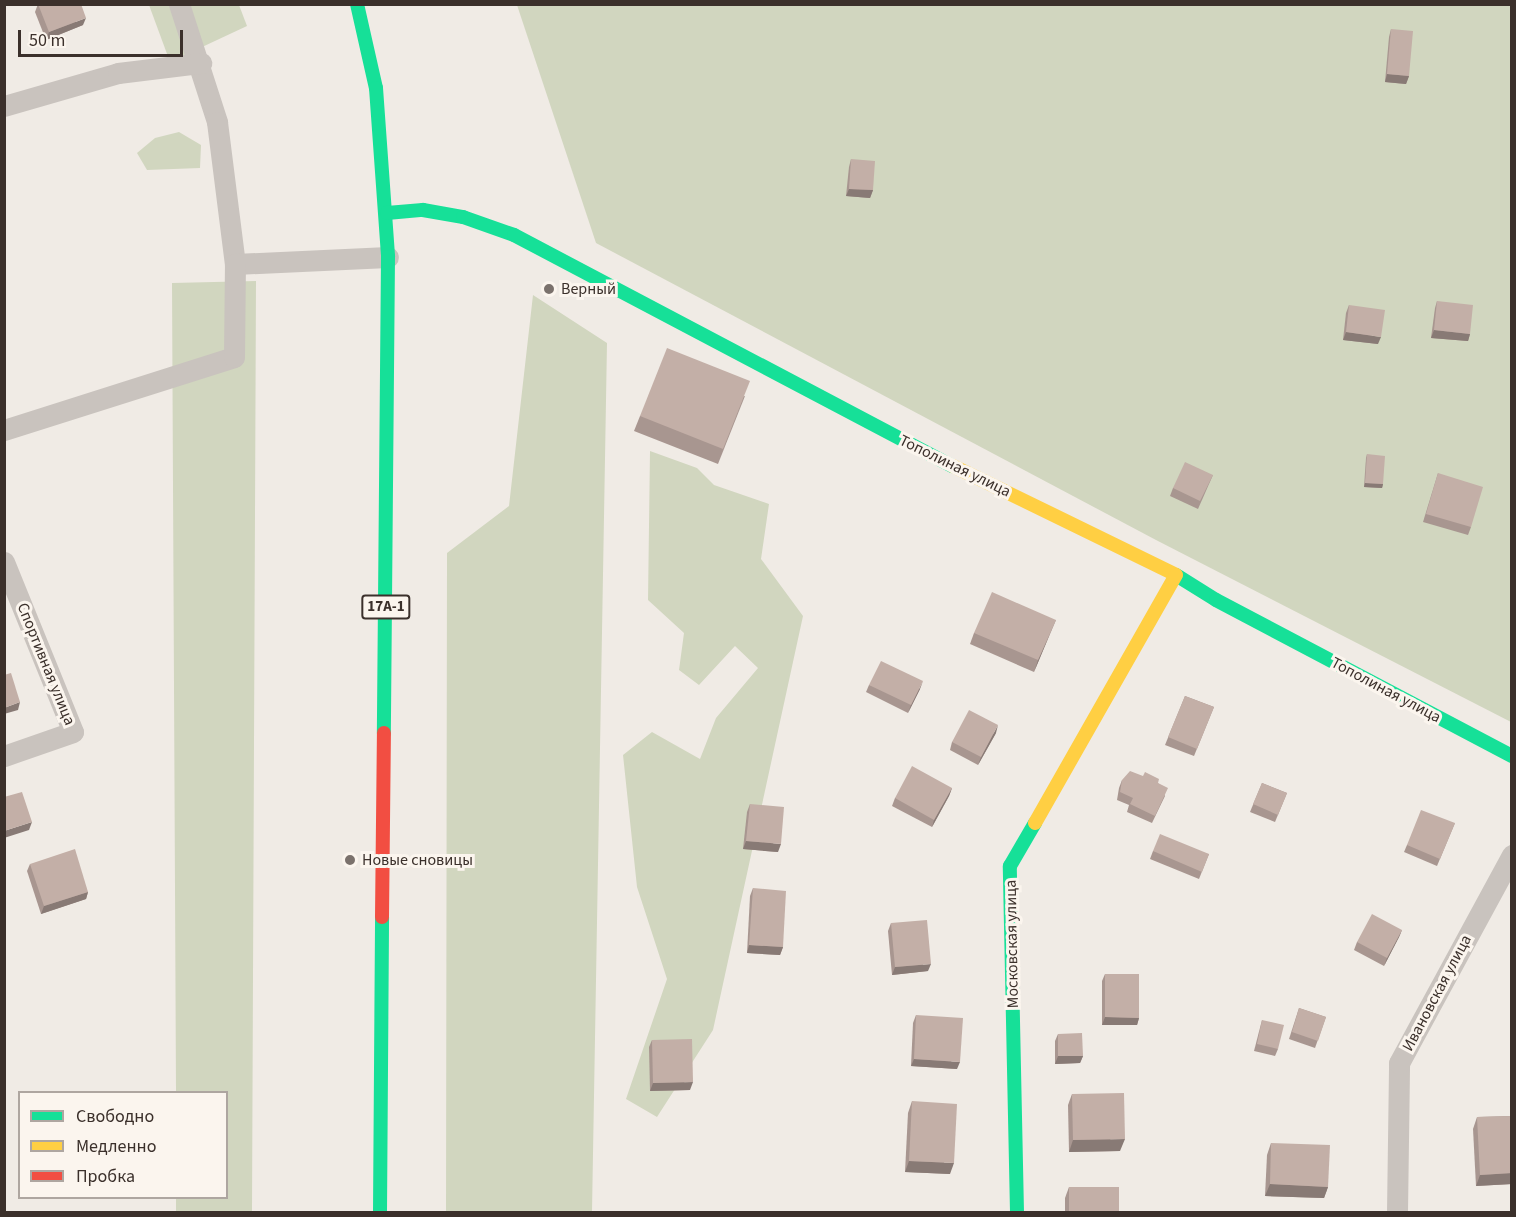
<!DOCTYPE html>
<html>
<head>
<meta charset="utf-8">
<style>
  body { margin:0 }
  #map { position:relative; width:1516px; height:1217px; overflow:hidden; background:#f0ebe5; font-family:"Source Sans 3",sans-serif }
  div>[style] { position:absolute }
  .green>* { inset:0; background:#d1d6bf }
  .street>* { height:21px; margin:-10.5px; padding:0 10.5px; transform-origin:10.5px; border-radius:10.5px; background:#c9c3be }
  .fast>* { height:14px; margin:-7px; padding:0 7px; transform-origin:7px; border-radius:7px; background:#16e098 }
  .slow>* { height:14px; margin:-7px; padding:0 7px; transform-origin:7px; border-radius:7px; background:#ffcf43 }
  .jam>* { height:14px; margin:-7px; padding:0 7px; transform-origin:7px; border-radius:7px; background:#f24e42 }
  .wall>* { inset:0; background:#a89690 }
  .shaded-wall>* { inset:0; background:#887a75 }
  .building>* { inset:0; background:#c3afa7 }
  .dots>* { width:16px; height:16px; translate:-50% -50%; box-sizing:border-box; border:3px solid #fbf5ee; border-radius:50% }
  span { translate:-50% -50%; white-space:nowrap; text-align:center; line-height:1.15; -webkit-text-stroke:6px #fbf5ee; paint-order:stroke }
  .shield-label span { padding:2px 4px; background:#fbf5ee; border:2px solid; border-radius:4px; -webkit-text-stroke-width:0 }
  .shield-label { font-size:15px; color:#3b302b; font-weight:700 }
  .poi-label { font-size:16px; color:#3b302b }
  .left { translate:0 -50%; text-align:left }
  .street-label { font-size:16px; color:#3b302b }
  .frame { position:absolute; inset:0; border:6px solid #3b302b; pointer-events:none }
  .legend { position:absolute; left:18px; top:1091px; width:210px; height:108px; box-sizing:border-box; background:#fbf5ee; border:2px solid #aea6a0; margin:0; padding:8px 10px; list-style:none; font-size:18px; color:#3b302b }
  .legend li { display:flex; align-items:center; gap:12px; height:30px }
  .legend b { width:30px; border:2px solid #aea6a0 }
  .scale { position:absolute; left:18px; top:30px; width:165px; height:27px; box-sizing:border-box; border:3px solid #3b302b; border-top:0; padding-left:8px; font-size:18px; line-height:21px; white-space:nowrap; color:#3b302b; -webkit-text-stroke:4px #fbf5ee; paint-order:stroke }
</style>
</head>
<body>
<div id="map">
  <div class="green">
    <div style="clip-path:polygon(149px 5px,239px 5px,247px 26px,170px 62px)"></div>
    <div style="clip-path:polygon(517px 5px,1511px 5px,1511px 722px,1156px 540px,596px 243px)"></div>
    <div style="clip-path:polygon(179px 132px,201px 145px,200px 168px,147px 170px,137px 153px,155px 138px)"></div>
    <div style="clip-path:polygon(256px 281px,252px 1212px,176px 1212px,176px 1198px,226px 1198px,226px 1092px,176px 1092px,172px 283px)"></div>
    <div style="clip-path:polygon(533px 295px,607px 343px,592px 1212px,446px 1212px,447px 553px,509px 506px)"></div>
    <div style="clip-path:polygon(650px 451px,697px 468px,714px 485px,769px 504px,761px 559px,803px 616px,713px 1030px,657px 1117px,626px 1099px,667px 979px,637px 887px,623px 755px,652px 732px,700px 759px,716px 718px,758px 668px,735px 646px,699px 685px,679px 670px,684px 633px,648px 600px)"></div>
  </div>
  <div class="street">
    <div style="left:179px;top:4px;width:124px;rotate:72.1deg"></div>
    <div style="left:217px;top:122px;width:143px;rotate:82.8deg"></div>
    <div style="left:235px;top:264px;width:153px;rotate:-2.6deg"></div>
    <div style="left:4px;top:106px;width:119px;rotate:-16.1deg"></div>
    <div style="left:118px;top:73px;width:84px;rotate:-6.9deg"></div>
    <div style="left:4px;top:430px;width:241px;rotate:-17.6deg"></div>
    <div style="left:234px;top:357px;width:93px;rotate:-89.4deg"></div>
    <div style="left:4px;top:562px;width:183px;rotate:67.9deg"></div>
    <div style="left:73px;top:732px;width:73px;rotate:160.8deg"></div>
    <div style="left:1397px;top:1212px;width:149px;rotate:-89.2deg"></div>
    <div style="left:1399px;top:1063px;width:237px;rotate:-61.5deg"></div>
  </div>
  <div class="fast">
    <div style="left:357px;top:4px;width:86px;rotate:77.3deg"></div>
    <div style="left:376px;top:88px;width:169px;rotate:85.9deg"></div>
    <div style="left:388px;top:257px;width:476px;rotate:90.5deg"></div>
    <div style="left:387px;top:213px;width:36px;rotate:-5deg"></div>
    <div style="left:423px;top:210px;width:41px;rotate:9.9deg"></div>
    <div style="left:463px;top:217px;width:54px;rotate:19.4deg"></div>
    <div style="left:514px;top:235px;width:496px;rotate:27.8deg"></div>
    <div style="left:1176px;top:575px;width:47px;rotate:32deg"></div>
    <div style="left:1216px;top:600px;width:335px;rotate:27.8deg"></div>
    <div style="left:380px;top:1212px;width:295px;rotate:-89.6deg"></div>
    <div style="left:1017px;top:1212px;width:346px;rotate:-91.2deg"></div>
    <div style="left:1010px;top:866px;width:50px;rotate:-59.8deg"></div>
  </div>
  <div class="slow">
    <div style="left:953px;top:466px;width:248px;rotate:26deg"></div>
    <div style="left:1035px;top:823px;width:285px;rotate:-60.4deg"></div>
  </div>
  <div class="jam">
    <div style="left:382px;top:917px;width:184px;rotate:-89.4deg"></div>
  </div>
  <div class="wall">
    <div style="clip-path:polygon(38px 4px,83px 25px,46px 40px,35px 12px)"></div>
    <div style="clip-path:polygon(1391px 29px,1409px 76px,1406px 84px,1385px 82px,1389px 37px)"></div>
    <div style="clip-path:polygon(851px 159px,873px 190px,870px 198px,846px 196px,849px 167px)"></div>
    <div style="clip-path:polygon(1437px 301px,1470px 334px,1468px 341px,1431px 338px,1435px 308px)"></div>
    <div style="clip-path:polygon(1349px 305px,1378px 344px,1343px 340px,1346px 313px)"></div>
    <div style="clip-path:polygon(745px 396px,718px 464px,634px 431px,640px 416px)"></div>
    <div style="clip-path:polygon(1367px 454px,1383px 484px,1382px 488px,1364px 487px,1366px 458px)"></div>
    <div style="clip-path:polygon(1438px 473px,1471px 527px,1468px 535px,1423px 522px)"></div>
    <div style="clip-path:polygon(1213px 475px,1198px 509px,1170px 496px,1173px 488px)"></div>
    <div style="clip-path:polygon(1056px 620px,1034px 672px,970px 644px,974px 633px)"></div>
    <div style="clip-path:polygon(869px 685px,920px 689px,908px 713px,866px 692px)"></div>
    <div style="clip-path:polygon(1185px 696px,1214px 707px,1194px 756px,1165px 745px)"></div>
    <div style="clip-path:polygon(996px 733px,978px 765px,950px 750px,952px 742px)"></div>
    <div style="clip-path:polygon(1122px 780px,1158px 783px,1165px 796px,1152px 823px,1127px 812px,1129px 805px,1117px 800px,1119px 788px)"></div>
    <div style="clip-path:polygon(1262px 783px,1287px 793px,1275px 822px,1250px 812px)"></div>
    <div style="clip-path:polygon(952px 788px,949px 796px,932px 827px,892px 806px,895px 798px)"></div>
    <div style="clip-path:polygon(750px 804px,778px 852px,743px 849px,747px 812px)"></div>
    <div style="clip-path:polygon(1455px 823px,1437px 866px,1404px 852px,1407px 845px)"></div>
    <div style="clip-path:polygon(1153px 851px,1209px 854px,1199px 879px,1150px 859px)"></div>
    <div style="clip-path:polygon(30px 864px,88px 892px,86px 899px,41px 914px,27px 871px)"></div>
    <div style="clip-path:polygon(753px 888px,783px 947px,780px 955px,747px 953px,750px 896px)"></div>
    <div style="clip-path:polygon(891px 923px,928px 971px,892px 975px,888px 931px)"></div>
    <div style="clip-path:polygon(1402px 930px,1399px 937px,1384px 966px,1354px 950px,1357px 942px)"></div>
    <div style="clip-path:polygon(1105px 974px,1139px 1018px,1137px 1025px,1102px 1025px,1102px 981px)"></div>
    <div style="clip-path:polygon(1299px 1008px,1326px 1017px,1315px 1048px,1289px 1039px)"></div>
    <div style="clip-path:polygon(916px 1015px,957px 1069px,911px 1066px,913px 1023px)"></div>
    <div style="clip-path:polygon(1262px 1020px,1278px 1049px,1275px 1056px,1254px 1051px)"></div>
    <div style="clip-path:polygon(1058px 1034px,1083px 1056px,1080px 1063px,1055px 1064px,1055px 1041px)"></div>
    <div style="clip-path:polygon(652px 1040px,690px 1090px,650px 1091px,649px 1047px)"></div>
    <div style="clip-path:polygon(1072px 1094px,1120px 1151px,1069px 1152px,1068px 1105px)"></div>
    <div style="clip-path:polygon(912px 1101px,950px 1174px,905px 1172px,908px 1113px)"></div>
    <div style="clip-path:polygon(1512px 1116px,1512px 1184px,1476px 1186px,1473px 1129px,1477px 1117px)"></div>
    <div style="clip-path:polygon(1271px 1143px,1328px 1187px,1324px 1198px,1265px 1196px,1267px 1155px)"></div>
    <div style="clip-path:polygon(1069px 1187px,1119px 1212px,1065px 1212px,1065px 1198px)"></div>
  </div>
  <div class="shaded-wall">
    <div style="clip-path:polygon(86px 18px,83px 25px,46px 40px,49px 32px)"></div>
    <div style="clip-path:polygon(1387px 74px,1409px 76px,1406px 84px,1385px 82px)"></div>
    <div style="clip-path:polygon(849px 189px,873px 190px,870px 198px,846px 196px)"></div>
    <div style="clip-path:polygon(1434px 330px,1470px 334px,1468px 341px,1431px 338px)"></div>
    <div style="clip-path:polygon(1346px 332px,1381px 337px,1378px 344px,1343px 340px)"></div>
    <div style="clip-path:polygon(1365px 483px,1383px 484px,1382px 488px,1364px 487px)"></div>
    <div style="clip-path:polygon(1056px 620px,1051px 631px,1034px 672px,1038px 660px)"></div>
    <div style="clip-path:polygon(923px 681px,920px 689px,908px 713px,911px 705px)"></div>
    <div style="clip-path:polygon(20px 702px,18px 710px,4px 714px,4px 708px)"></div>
    <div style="clip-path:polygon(998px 725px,996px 733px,978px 765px,981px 757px)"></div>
    <div style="clip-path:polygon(952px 788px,949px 796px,932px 827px,934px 820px)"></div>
    <div style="clip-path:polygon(32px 822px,29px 830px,4px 838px,4px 831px)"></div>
    <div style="clip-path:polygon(746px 841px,781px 844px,778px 852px,743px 849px)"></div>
    <div style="clip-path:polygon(88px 892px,86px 899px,41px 914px,44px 906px)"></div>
    <div style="clip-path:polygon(1402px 930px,1399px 937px,1384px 966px,1387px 958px)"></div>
    <div style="clip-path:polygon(749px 945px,783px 947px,780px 955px,747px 953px)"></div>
    <div style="clip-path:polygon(931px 964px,928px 971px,892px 975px,895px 967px)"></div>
    <div style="clip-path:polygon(1105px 1017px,1139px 1018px,1137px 1025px,1102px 1025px)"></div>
    <div style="clip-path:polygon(1058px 1056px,1083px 1056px,1080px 1063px,1055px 1064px)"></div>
    <div style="clip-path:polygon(914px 1059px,960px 1062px,957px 1069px,911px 1066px)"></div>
    <div style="clip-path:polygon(693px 1082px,690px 1090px,650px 1091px,653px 1083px)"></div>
    <div style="clip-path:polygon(1125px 1139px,1120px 1151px,1069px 1152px,1073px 1140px)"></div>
    <div style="clip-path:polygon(909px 1161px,954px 1163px,950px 1174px,905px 1172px)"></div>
    <div style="clip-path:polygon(1512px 1173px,1512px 1184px,1476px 1186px,1480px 1175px)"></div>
    <div style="clip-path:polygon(1270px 1184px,1328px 1187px,1324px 1198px,1265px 1196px)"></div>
  </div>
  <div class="building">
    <div style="clip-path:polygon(38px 4px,81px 4px,86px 18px,49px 32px)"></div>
    <div style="clip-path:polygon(1391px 29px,1413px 31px,1409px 76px,1387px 74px)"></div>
    <div style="clip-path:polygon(851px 159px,875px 161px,873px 190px,849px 189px)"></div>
    <div style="clip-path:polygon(1437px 301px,1473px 305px,1470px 334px,1434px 330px)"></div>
    <div style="clip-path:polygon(1349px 305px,1385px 310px,1381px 337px,1346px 332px)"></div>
    <div style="clip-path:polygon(667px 348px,750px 381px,723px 449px,640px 416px)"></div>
    <div style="clip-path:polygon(1367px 454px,1385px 456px,1383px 484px,1365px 483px)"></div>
    <div style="clip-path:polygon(1185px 462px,1213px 475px,1200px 501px,1173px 488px)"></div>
    <div style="clip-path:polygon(1438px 473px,1483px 487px,1471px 527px,1426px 514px)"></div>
    <div style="clip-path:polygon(992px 592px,1056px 620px,1038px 660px,974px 633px)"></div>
    <div style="clip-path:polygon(881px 661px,923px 681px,911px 705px,869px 685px)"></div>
    <div style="clip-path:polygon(11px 673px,20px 702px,4px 708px,4px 675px)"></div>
    <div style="clip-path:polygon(1185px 696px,1214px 707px,1197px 749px,1168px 737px)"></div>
    <div style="clip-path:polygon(969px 710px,998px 725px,981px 757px,952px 742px)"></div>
    <div style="clip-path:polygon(912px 766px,952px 788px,934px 820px,895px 798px)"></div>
    <div style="clip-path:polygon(1130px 771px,1143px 776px,1145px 772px,1159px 779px,1158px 783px,1168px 788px,1155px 816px,1130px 804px,1133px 798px,1120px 792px,1122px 780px)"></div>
    <div style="clip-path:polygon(1262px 783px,1287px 793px,1278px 815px,1253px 804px)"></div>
    <div style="clip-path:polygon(22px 792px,32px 822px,4px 831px,4px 797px)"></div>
    <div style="clip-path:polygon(750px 804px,784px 807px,781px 844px,746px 841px)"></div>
    <div style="clip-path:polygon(1421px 810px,1455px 823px,1440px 859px,1407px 845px)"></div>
    <div style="clip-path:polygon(1160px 834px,1209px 854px,1202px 872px,1153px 851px)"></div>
    <div style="clip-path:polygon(75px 849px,88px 892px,44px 906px,30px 864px)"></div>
    <div style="clip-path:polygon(753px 888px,786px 891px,783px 947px,749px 945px)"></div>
    <div style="clip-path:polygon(1372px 914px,1402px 930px,1387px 958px,1357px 942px)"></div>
    <div style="clip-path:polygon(927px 920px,931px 964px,895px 967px,891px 923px)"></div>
    <div style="clip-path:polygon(1105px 974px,1139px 974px,1139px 1018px,1105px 1017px)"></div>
    <div style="clip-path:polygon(1299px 1008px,1326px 1017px,1318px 1041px,1292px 1032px)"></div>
    <div style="clip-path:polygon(916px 1015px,963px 1018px,960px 1062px,914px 1059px)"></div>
    <div style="clip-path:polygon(1262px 1020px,1284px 1025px,1278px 1049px,1257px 1044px)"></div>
    <div style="clip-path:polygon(1082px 1033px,1083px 1056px,1058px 1056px,1058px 1034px)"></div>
    <div style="clip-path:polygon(692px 1039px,693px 1082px,653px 1083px,652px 1040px)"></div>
    <div style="clip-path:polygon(1124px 1093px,1125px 1139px,1073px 1140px,1072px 1094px)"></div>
    <div style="clip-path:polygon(912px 1101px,957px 1104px,954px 1163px,909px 1161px)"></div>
    <div style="clip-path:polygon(1512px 1116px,1512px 1173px,1480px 1175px,1477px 1117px)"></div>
    <div style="clip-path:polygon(1271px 1143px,1330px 1145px,1328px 1187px,1270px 1184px)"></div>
    <div style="clip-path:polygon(1069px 1187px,1119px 1187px,1119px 1212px,1069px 1212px)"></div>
  </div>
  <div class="dots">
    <div style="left:549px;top:289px;background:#7a716c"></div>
    <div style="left:350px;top:860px;background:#7a716c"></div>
  </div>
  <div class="shield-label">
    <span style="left:386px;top:607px">17А-1</span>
  </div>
  <div class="poi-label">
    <span class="left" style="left:561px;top:289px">Верный</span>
    <span class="left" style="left:362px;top:860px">Новые сновицы</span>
  </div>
  <div class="street-label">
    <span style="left:955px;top:466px;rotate:26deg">Тополиная улица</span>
    <span style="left:46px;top:664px;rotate:68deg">Спортивная улица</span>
    <span style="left:1386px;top:690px;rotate:28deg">Тополиная улица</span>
    <span style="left:1012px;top:944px;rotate:-91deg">Московская улица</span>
    <span style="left:1437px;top:993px;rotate:-62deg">Ивановская улица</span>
  </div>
  <div class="frame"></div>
  <ul class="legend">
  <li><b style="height:8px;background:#16e098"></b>Свободно</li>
  <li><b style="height:8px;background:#ffcf43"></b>Медленно</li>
  <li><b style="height:8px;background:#f24e42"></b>Пробка</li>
  </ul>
  <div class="scale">50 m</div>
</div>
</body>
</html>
